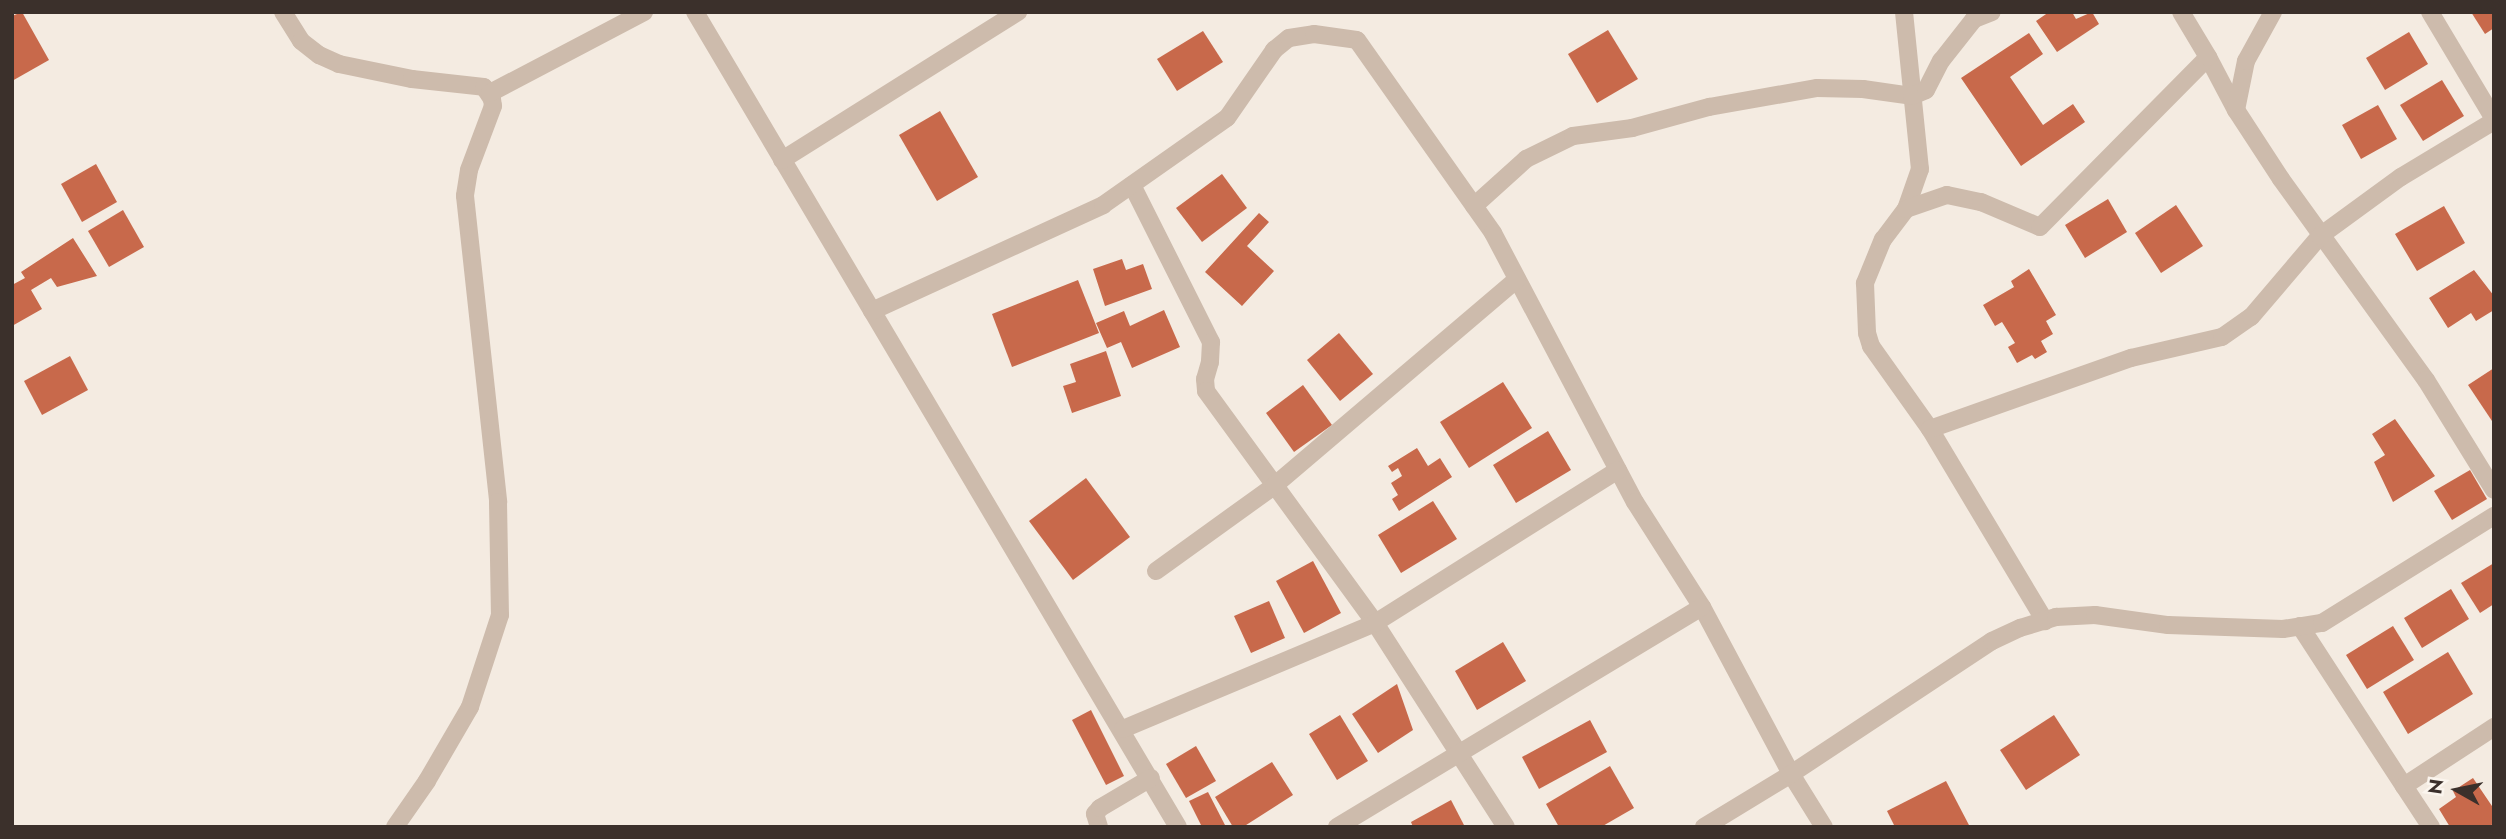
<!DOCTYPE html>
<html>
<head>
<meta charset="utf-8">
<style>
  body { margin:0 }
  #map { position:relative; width:2506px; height:839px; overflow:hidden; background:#f4ebe1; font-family:Jost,sans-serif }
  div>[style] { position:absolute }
  .building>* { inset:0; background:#c8694b }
  .minor>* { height:18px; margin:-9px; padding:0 9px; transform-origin:9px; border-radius:9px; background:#cdbbac }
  span { translate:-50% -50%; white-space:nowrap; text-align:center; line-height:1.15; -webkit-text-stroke:5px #fbf5ee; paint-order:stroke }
  .frame { position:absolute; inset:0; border:14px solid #3b302b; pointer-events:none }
  .north { position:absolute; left:2422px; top:755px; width:70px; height:70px; -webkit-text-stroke:5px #fbf5ee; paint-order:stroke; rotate:279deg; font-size:19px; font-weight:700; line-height:28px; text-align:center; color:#3b302b }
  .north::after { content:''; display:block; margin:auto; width:24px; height:32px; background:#3b302b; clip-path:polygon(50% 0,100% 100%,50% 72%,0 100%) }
</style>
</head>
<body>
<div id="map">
  <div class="building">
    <div style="clip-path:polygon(22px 12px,49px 60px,12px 81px,12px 16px)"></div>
    <div style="clip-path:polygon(2049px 12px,2072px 12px,2076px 19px,2092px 12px,2099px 24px,2057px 52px,2036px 21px)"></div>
    <div style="clip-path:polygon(2471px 12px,2494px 12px,2494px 28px,2485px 34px)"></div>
    <div style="clip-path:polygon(1608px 30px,1638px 79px,1597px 103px,1568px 54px)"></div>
    <div style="clip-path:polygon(1203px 31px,1223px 62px,1177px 91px,1157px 59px)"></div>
    <div style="clip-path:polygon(2409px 32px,2428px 64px,2385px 90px,2366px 58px)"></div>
    <div style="clip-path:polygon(2029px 33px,2043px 54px,2010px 77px,2043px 125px,2073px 104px,2085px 122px,2021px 166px,1961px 78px)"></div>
    <div style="clip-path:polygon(2442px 80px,2464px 116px,2423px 141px,2400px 105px)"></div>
    <div style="clip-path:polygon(2378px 105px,2397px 139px,2361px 159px,2342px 125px)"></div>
    <div style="clip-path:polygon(940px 111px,978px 177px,937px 201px,899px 135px)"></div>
    <div style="clip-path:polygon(96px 164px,117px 202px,82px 222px,61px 184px)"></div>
    <div style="clip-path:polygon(1222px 174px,1247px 208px,1202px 242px,1176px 208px)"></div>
    <div style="clip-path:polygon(2108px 199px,2127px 232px,2085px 258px,2065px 225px)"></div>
    <div style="clip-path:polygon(2176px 205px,2203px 246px,2161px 273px,2135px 233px)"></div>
    <div style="clip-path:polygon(2444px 206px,2465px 243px,2417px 271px,2395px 234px)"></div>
    <div style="clip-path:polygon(123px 210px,144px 247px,109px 267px,88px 231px)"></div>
    <div style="clip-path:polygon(1259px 213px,1269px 222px,1247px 246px,1274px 271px,1242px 306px,1205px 272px)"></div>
    <div style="clip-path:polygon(73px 238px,97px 276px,57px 287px,51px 278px,31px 290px,42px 309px,12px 326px,12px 285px,25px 278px,21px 272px)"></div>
    <div style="clip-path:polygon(1122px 259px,1126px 270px,1143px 264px,1152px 289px,1105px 306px,1093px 269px)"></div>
    <div style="clip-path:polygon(2029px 269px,2056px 315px,2046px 321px,2053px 334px,2041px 341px,2047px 352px,2035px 359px,2032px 355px,2017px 363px,2008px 347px,2015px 343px,2002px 322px,1995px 326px,1983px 305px,2014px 287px,2011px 281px)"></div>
    <div style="clip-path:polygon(2474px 270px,2494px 296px,2494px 310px,2476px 321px,2471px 313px,2448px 328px,2429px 298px)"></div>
    <div style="clip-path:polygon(1078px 280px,1099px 333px,1012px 367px,992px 314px)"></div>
    <div style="clip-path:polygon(1164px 310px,1180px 347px,1132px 368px,1121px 342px,1107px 348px,1096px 323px,1124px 311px,1130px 326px)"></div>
    <div style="clip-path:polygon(1339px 333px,1373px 374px,1340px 401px,1307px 360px)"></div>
    <div style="clip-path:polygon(1106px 351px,1121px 396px,1072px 413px,1063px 386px,1076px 382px,1070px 364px)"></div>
    <div style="clip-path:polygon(70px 356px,88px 390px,42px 415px,24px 381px)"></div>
    <div style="clip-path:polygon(2494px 368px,2494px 424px,2468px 385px)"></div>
    <div style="clip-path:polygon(1503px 382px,1532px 428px,1469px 468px,1440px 422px)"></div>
    <div style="clip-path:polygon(1303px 385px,1332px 425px,1294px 452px,1266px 413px)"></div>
    <div style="clip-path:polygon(2395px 419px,2435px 476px,2393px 502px,2374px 462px,2385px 455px,2372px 434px)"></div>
    <div style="clip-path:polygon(1548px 431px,1571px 470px,1516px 503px,1493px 465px)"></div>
    <div style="clip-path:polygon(1417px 448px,1428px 466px,1440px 458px,1452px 477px,1399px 511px,1392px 499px,1398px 495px,1391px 483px,1402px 476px,1398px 468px,1392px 472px,1388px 466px)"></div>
    <div style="clip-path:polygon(2470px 470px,2487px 499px,2452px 520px,2434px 491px)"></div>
    <div style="clip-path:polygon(1086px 478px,1130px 537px,1073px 580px,1029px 521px)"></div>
    <div style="clip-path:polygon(1433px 501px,1457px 539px,1401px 573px,1378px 535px)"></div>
    <div style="clip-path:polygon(1313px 561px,1341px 613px,1304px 633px,1276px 581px)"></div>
    <div style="clip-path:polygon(2494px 563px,2494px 604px,2480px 613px,2461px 583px)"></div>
    <div style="clip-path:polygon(2451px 589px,2469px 619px,2422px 648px,2404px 618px)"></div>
    <div style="clip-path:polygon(1269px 601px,1285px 638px,1251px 653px,1234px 616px)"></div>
    <div style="clip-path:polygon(2393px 626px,2414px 660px,2367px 689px,2346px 655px)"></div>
    <div style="clip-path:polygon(1503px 642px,1526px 681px,1477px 710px,1455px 671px)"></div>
    <div style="clip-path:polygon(2448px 652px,2473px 694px,2408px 734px,2383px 692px)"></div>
    <div style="clip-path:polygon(1397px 684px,1413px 730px,1378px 753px,1352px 714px)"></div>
    <div style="clip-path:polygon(1091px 710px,1124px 776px,1106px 785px,1072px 720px)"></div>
    <div style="clip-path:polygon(1340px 715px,1368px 761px,1337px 780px,1309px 734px)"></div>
    <div style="clip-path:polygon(2054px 715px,2080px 755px,2026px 790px,2000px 750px)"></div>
    <div style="clip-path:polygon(1590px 720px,1607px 752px,1539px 789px,1522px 757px)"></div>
    <div style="clip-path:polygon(1196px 746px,1216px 781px,1186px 798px,1166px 764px)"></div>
    <div style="clip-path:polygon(1272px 762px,1293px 795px,1243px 827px,1233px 827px,1215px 797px)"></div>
    <div style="clip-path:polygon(1610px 766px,1634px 808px,1601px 827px,1559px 827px,1546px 804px)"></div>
    <div style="clip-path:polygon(2473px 778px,2494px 809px,2494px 823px,2489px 827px,2450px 827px,2439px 809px,2456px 797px,2453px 791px)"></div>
    <div style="clip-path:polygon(1946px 781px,1970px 827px,1895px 827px,1887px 811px)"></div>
    <div style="clip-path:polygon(1208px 792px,1226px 827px,1202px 827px,1189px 801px)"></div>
    <div style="clip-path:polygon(1451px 800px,1465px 827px,1413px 827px,1411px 822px)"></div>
  </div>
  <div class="minor">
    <div style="left:283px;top:12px;width:34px;rotate:58deg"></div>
    <div style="left:301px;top:41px;width:23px;rotate:38deg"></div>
    <div style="left:319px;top:55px;width:22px;rotate:24deg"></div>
    <div style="left:339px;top:64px;width:75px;rotate:11.6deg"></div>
    <div style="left:412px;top:79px;width:72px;rotate:6.3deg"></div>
    <div style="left:484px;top:87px;width:14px;rotate:56deg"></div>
    <div style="left:492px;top:99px;width:7px;rotate:82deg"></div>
    <div style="left:493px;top:106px;width:68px;rotate:110.6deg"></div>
    <div style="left:469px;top:170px;width:26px;rotate:99deg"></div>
    <div style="left:465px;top:196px;width:308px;rotate:83.8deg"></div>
    <div style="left:498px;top:502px;width:113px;rotate:89deg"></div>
    <div style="left:500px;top:615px;width:97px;rotate:108.1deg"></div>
    <div style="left:470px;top:707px;width:86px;rotate:120.2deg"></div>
    <div style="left:427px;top:781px;width:56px;rotate:124.8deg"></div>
    <div style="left:695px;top:12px;width:947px;rotate:59.35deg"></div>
    <div style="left:1904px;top:12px;width:158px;rotate:84.2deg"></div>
    <div style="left:1920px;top:169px;width:42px;rotate:109.3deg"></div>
    <div style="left:1906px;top:209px;width:38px;rotate:127deg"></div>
    <div style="left:1883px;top:239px;width:48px;rotate:112.2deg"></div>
    <div style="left:1865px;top:283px;width:50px;rotate:87.7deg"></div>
    <div style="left:1867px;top:333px;width:14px;rotate:73deg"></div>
    <div style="left:1871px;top:346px;width:102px;rotate:54.6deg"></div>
    <div style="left:1930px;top:429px;width:224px;rotate:59.1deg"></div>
    <div style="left:2430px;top:12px;width:125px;rotate:59.1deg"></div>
    <div style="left:2208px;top:57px;width:60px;rotate:62.2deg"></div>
    <div style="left:2236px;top:110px;width:82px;rotate:56.9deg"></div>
    <div style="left:2281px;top:179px;width:248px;rotate:54.2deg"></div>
    <div style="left:2426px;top:380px;width:129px;rotate:58.3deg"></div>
    <div style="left:490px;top:93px;width:174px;rotate:-27.7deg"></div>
    <div style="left:2236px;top:110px;width:50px;rotate:-78.5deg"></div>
    <div style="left:2246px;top:61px;width:56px;rotate:-61.1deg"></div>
    <div style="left:782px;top:160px;width:279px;rotate:-32.1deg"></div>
    <div style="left:1132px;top:185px;width:176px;rotate:63.3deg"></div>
    <div style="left:1211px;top:342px;width:20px;rotate:93deg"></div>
    <div style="left:1210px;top:362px;width:18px;rotate:106deg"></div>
    <div style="left:1205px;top:379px;width:12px;rotate:85deg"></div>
    <div style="left:1206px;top:391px;width:287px;rotate:53.9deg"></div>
    <div style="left:1375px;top:623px;width:242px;rotate:57.3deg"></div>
    <div style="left:1474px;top:206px;width:70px;rotate:-42.1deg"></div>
    <div style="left:1526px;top:159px;width:52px;rotate:-26.1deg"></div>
    <div style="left:1573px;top:136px;width:60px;rotate:-7.7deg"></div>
    <div style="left:1632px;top:128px;width:80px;rotate:-15.3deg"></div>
    <div style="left:1709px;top:107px;width:110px;rotate:-10deg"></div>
    <div style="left:1817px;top:88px;width:46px;rotate:1.2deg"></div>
    <div style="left:1863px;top:89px;width:49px;rotate:8.1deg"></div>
    <div style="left:1912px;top:96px;width:15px;rotate:-23deg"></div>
    <div style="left:1926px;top:90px;width:33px;rotate:-63deg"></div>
    <div style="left:1941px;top:61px;width:53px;rotate:-51.8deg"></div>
    <div style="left:1974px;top:19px;width:19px;rotate:-21deg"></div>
    <div style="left:1906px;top:209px;width:43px;rotate:-18.9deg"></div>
    <div style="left:1947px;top:195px;width:35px;rotate:12deg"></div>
    <div style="left:1981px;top:202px;width:64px;rotate:23deg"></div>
    <div style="left:2040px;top:227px;width:239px;rotate:-45.3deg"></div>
    <div style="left:2208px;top:57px;width:52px;rotate:-121deg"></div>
    <div style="left:872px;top:311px;width:254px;rotate:-24.6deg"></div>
    <div style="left:1103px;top:205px;width:151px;rotate:-35.1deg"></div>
    <div style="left:1227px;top:118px;width:83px;rotate:-55.3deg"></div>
    <div style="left:1274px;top:50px;width:19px;rotate:-39deg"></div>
    <div style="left:1289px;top:38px;width:25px;rotate:-9deg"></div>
    <div style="left:1314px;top:34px;width:43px;rotate:7.9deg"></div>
    <div style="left:1357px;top:40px;width:236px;rotate:54.8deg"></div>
    <div style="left:1493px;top:233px;width:304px;rotate:62.2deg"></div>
    <div style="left:1635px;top:502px;width:125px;rotate:57.5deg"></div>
    <div style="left:1702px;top:607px;width:189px;rotate:61.9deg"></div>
    <div style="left:1791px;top:774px;width:62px;rotate:58.1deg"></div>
    <div style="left:1930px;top:429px;width:213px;rotate:-19.5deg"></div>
    <div style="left:2131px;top:358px;width:93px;rotate:-13deg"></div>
    <div style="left:2222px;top:337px;width:35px;rotate:-35deg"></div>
    <div style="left:2251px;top:317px;width:106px;rotate:-49.6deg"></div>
    <div style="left:2320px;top:236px;width:100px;rotate:-36.1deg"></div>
    <div style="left:2401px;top:177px;width:109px;rotate:-31.1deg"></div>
    <div style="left:1156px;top:571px;width:145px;rotate:-35.8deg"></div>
    <div style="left:1274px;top:486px;width:319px;rotate:-40.4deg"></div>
    <div style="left:2300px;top:626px;width:191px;rotate:57deg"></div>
    <div style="left:1123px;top:729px;width:273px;rotate:-22.8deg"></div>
    <div style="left:1375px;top:623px;width:287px;rotate:-32.2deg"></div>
    <div style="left:1099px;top:827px;width:14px;rotate:-107deg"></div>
    <div style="left:1095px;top:814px;width:8px;rotate:-50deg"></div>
    <div style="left:1100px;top:808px;width:59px;rotate:-30.5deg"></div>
    <div style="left:1337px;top:827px;width:426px;rotate:-31.1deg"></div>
    <div style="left:1704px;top:827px;width:102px;rotate:-31.3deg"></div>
    <div style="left:1791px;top:774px;width:241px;rotate:-33.5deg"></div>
    <div style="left:1992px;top:641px;width:31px;rotate:-25deg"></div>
    <div style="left:2020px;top:628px;width:38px;rotate:-17deg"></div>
    <div style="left:2056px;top:617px;width:39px;rotate:-3deg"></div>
    <div style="left:2095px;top:615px;width:74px;rotate:7.8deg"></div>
    <div style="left:2168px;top:625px;width:115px;rotate:2deg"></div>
    <div style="left:2283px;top:629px;width:39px;rotate:-9deg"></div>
    <div style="left:2322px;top:623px;width:203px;rotate:-31.9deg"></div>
    <div style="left:2431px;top:827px;width:49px;rotate:-123.4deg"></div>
    <div style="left:2404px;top:786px;width:108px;rotate:-33.2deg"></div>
  </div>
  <div class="frame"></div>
  <div class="north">N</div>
</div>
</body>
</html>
